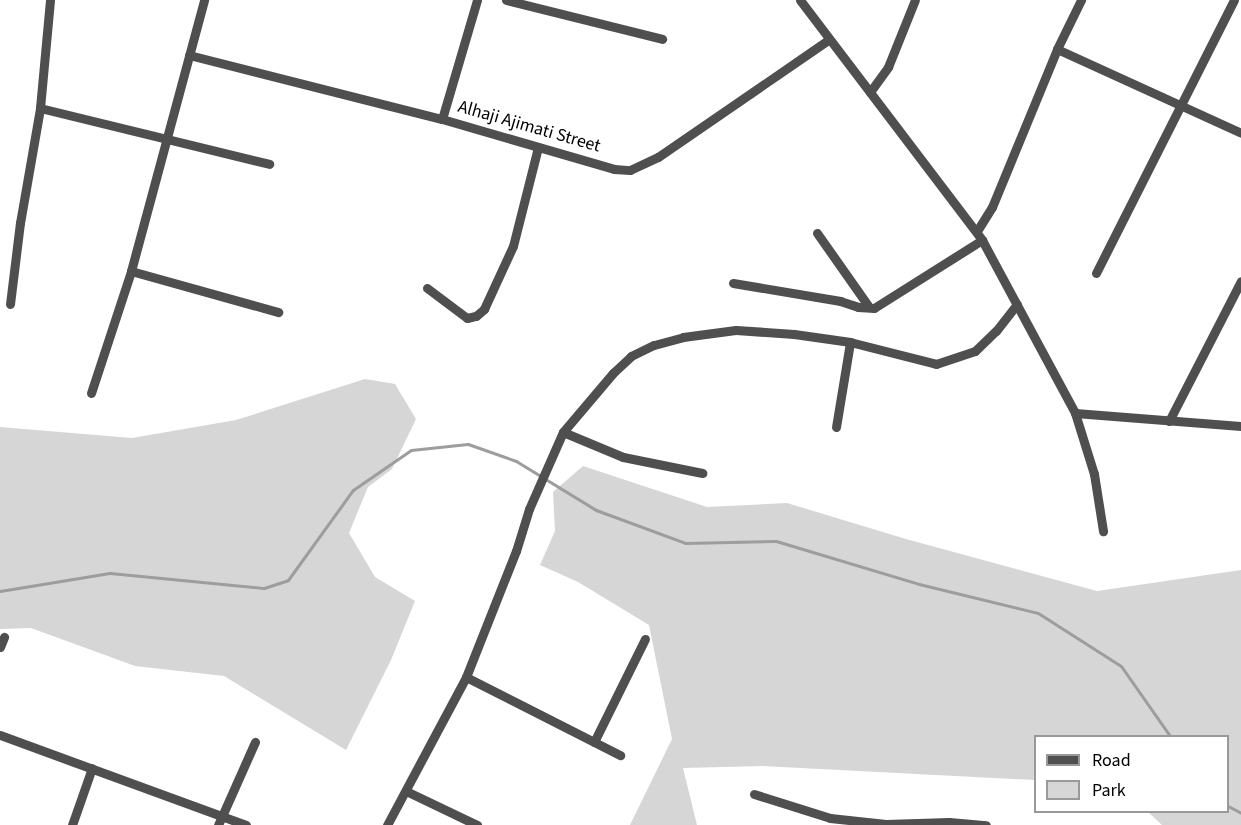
<!DOCTYPE html>
<html>
<head>
<meta charset="utf-8">
<style>
  body { margin:0 }
  #map { position:relative; width:1241px; height:825px; overflow:hidden; background:#fff; font-family:"Source Sans 3",sans-serif }
  div>[style] { position:absolute }
  .green>* { inset:0; background:#d6d6d6 }
  .stream>* { height:3px; margin:-1.5px; padding:0 1.5px; transform-origin:1.5px; border-radius:1.5px; background:#9d9d9d }
  .minor>* { height:9px; margin:-4.5px; padding:0 4.5px; transform-origin:4.5px; border-radius:4.5px; background:#4f4f4f }
  span { translate:-50% -50%; white-space:nowrap; text-align:center; line-height:1.15; -webkit-text-stroke:5px #fff; paint-order:stroke }
  .street-label { font-size:18px; color:#000 }
  .legend { position:absolute; left:1034px; top:735px; width:195px; height:78px; box-sizing:border-box; background:#fff; border:2px solid #999; margin:0; padding:8px 10px; list-style:none; font-size:18px; color:#000 }
  .legend li { display:flex; align-items:center; gap:12px; height:30px }
  .legend b { width:30px; border:2px solid #999 }
</style>
</head>
<body>
<div id="map">
  <div class="green">
    <div style="clip-path:polygon(365px 379px,395px 384px,416px 419px,392px 469px,368px 487px,349px 533px,375px 577px,415px 601px,391px 660px,346px 750px,224px 676px,135px 666px,31px 628px,0 629px,0 427px,132px 438px,236px 420px)"></div>
    <div style="clip-path:polygon(583px 466px,707px 507px,787px 503px,906px 539px,1097px 591px,1241px 570px,1241px 825px,1162px 825px,1148px 812px,1228px 812px,1228px 736px,1036px 736px,1035px 780px,762px 766px,683px 768px,697px 825px,630px 825px,672px 739px,649px 625px,578px 582px,540px 565px,555px 531px,553px 492px)"></div>
  </div>
  <div class="stream">
    <div style="left:0;top:591px;width:111px;rotate:-9.3deg"></div>
    <div style="left:110px;top:573px;width:155px;rotate:5.6deg"></div>
    <div style="left:264px;top:588px;width:25px;rotate:-18deg"></div>
    <div style="left:288px;top:580px;width:111px;rotate:-54.2deg"></div>
    <div style="left:353px;top:490px;width:70px;rotate:-34.6deg"></div>
    <div style="left:411px;top:450px;width:57px;rotate:-6deg"></div>
    <div style="left:468px;top:444px;width:51px;rotate:19.5deg"></div>
    <div style="left:516px;top:461px;width:94px;rotate:31.5deg"></div>
    <div style="left:596px;top:510px;width:95px;rotate:20.3deg"></div>
    <div style="left:685px;top:543px;width:91px;rotate:-1.3deg"></div>
    <div style="left:776px;top:541px;width:149px;rotate:16.7deg"></div>
    <div style="left:919px;top:584px;width:122px;rotate:13.7deg"></div>
    <div style="left:1038px;top:613px;width:98px;rotate:32.6deg"></div>
    <div style="left:1121px;top:666px;width:85px;rotate:55deg"></div>
    <div style="left:1228px;top:806px;width:15px;rotate:28deg"></div>
  </div>
  <div class="minor">
    <div style="left:506px;top:0;width:161px;rotate:14deg"></div>
    <div style="left:800px;top:0;width:301px;rotate:52.8deg"></div>
    <div style="left:982px;top:240px;width:196px;rotate:61.7deg"></div>
    <div style="left:1075px;top:413px;width:64px;rotate:72.7deg"></div>
    <div style="left:1094px;top:474px;width:58px;rotate:81deg"></div>
    <div style="left:1057px;top:49px;width:202px;rotate:24.5deg"></div>
    <div style="left:189px;top:55px;width:261px;rotate:14.2deg"></div>
    <div style="left:442px;top:119px;width:179px;rotate:16.2deg"></div>
    <div style="left:614px;top:169px;width:16px;rotate:4deg"></div>
    <div style="left:630px;top:170px;width:31px;rotate:-25deg"></div>
    <div style="left:658px;top:157px;width:206px;rotate:-34.5deg"></div>
    <div style="left:870px;top:92px;width:31px;rotate:-54deg"></div>
    <div style="left:888px;top:67px;width:72px;rotate:-68.1deg"></div>
    <div style="left:40px;top:108px;width:236px;rotate:13.7deg"></div>
    <div style="left:442px;top:119px;width:124px;rotate:-73.6deg"></div>
    <div style="left:977px;top:231px;width:28px;rotate:-58deg"></div>
    <div style="left:992px;top:207px;width:171px;rotate:-67.6deg"></div>
    <div style="left:1057px;top:49px;width:55px;rotate:-63.9deg"></div>
    <div style="left:817px;top:233px;width:90px;rotate:54.9deg"></div>
    <div style="left:131px;top:271px;width:153px;rotate:15.6deg"></div>
    <div style="left:1096px;top:273px;width:306px;rotate:-63.2deg"></div>
    <div style="left:733px;top:283px;width:109px;rotate:9.5deg"></div>
    <div style="left:840px;top:301px;width:19px;rotate:18deg"></div>
    <div style="left:858px;top:307px;width:16px;rotate:4deg"></div>
    <div style="left:874px;top:308px;width:128px;rotate:-32.2deg"></div>
    <div style="left:427px;top:288px;width:50px;rotate:36.9deg"></div>
    <div style="left:467px;top:318px;width:9px;rotate:-13deg"></div>
    <div style="left:476px;top:316px;width:11px;rotate:-41deg"></div>
    <div style="left:484px;top:309px;width:69px;rotate:-65.3deg"></div>
    <div style="left:513px;top:246px;width:102px;rotate:-75.8deg"></div>
    <div style="left:10px;top:304px;width:82px;rotate:-83deg"></div>
    <div style="left:20px;top:223px;width:117px;rotate:-80.1deg"></div>
    <div style="left:40px;top:108px;width:108px;rotate:-84.7deg"></div>
    <div style="left:91px;top:393px;width:128px;rotate:-71.8deg"></div>
    <div style="left:131px;top:271px;width:281px;rotate:-74.9deg"></div>
    <div style="left:1075px;top:413px;width:167px;rotate:4.5deg"></div>
    <div style="left:1169px;top:421px;width:157px;rotate:-62.8deg"></div>
    <div style="left:836px;top:427px;width:86px;rotate:-80.6deg"></div>
    <div style="left:563px;top:432px;width:65px;rotate:22.6deg"></div>
    <div style="left:623px;top:457px;width:81px;rotate:11.4deg"></div>
    <div style="left:0;top:647px;width:11px;rotate:-68deg"></div>
    <div style="left:466px;top:677px;width:173px;rotate:26.9deg"></div>
    <div style="left:0;top:735px;width:262px;rotate:20.1deg"></div>
    <div style="left:594px;top:742px;width:115px;rotate:-63.7deg"></div>
    <div style="left:406px;top:791px;width:79px;rotate:25.6deg"></div>
    <div style="left:754px;top:794px;width:80px;rotate:17.5deg"></div>
    <div style="left:830px;top:818px;width:56px;rotate:6.1deg"></div>
    <div style="left:886px;top:824px;width:63px;rotate:-1.8deg"></div>
    <div style="left:949px;top:822px;width:37px;rotate:5deg"></div>
    <div style="left:72px;top:825px;width:60px;rotate:-70.7deg"></div>
    <div style="left:218px;top:825px;width:91px;rotate:-66deg"></div>
    <div style="left:387px;top:825px;width:168px;rotate:-61.9deg"></div>
    <div style="left:466px;top:677px;width:136px;rotate:-68.4deg"></div>
    <div style="left:516px;top:551px;width:44px;rotate:-72.8deg"></div>
    <div style="left:529px;top:509px;width:84px;rotate:-66.2deg"></div>
    <div style="left:563px;top:432px;width:77px;rotate:-49.7deg"></div>
    <div style="left:613px;top:373px;width:25px;rotate:-43deg"></div>
    <div style="left:631px;top:356px;width:25px;rotate:-26deg"></div>
    <div style="left:654px;top:345px;width:30px;rotate:-15deg"></div>
    <div style="left:683px;top:337px;width:53px;rotate:-7.5deg"></div>
    <div style="left:736px;top:330px;width:58px;rotate:3.9deg"></div>
    <div style="left:794px;top:334px;width:57px;rotate:8.1deg"></div>
    <div style="left:850px;top:342px;width:89px;rotate:14.3deg"></div>
    <div style="left:936px;top:364px;width:41px;rotate:-18.4deg"></div>
    <div style="left:975px;top:351px;width:29px;rotate:-44deg"></div>
    <div style="left:996px;top:331px;width:34px;rotate:-52deg"></div>
  </div>
  <div class="street-label">
    <span style="left:529px;top:127px;rotate:16deg">Alhaji Ajimati Street</span>
  </div>
  <ul class="legend">
  <li><b style="height:8px;background:#4f4f4f"></b>Road</li>
  <li><b style="height:16px;background:#d6d6d6"></b>Park</li>
  </ul>
</div>
</body>
</html>
